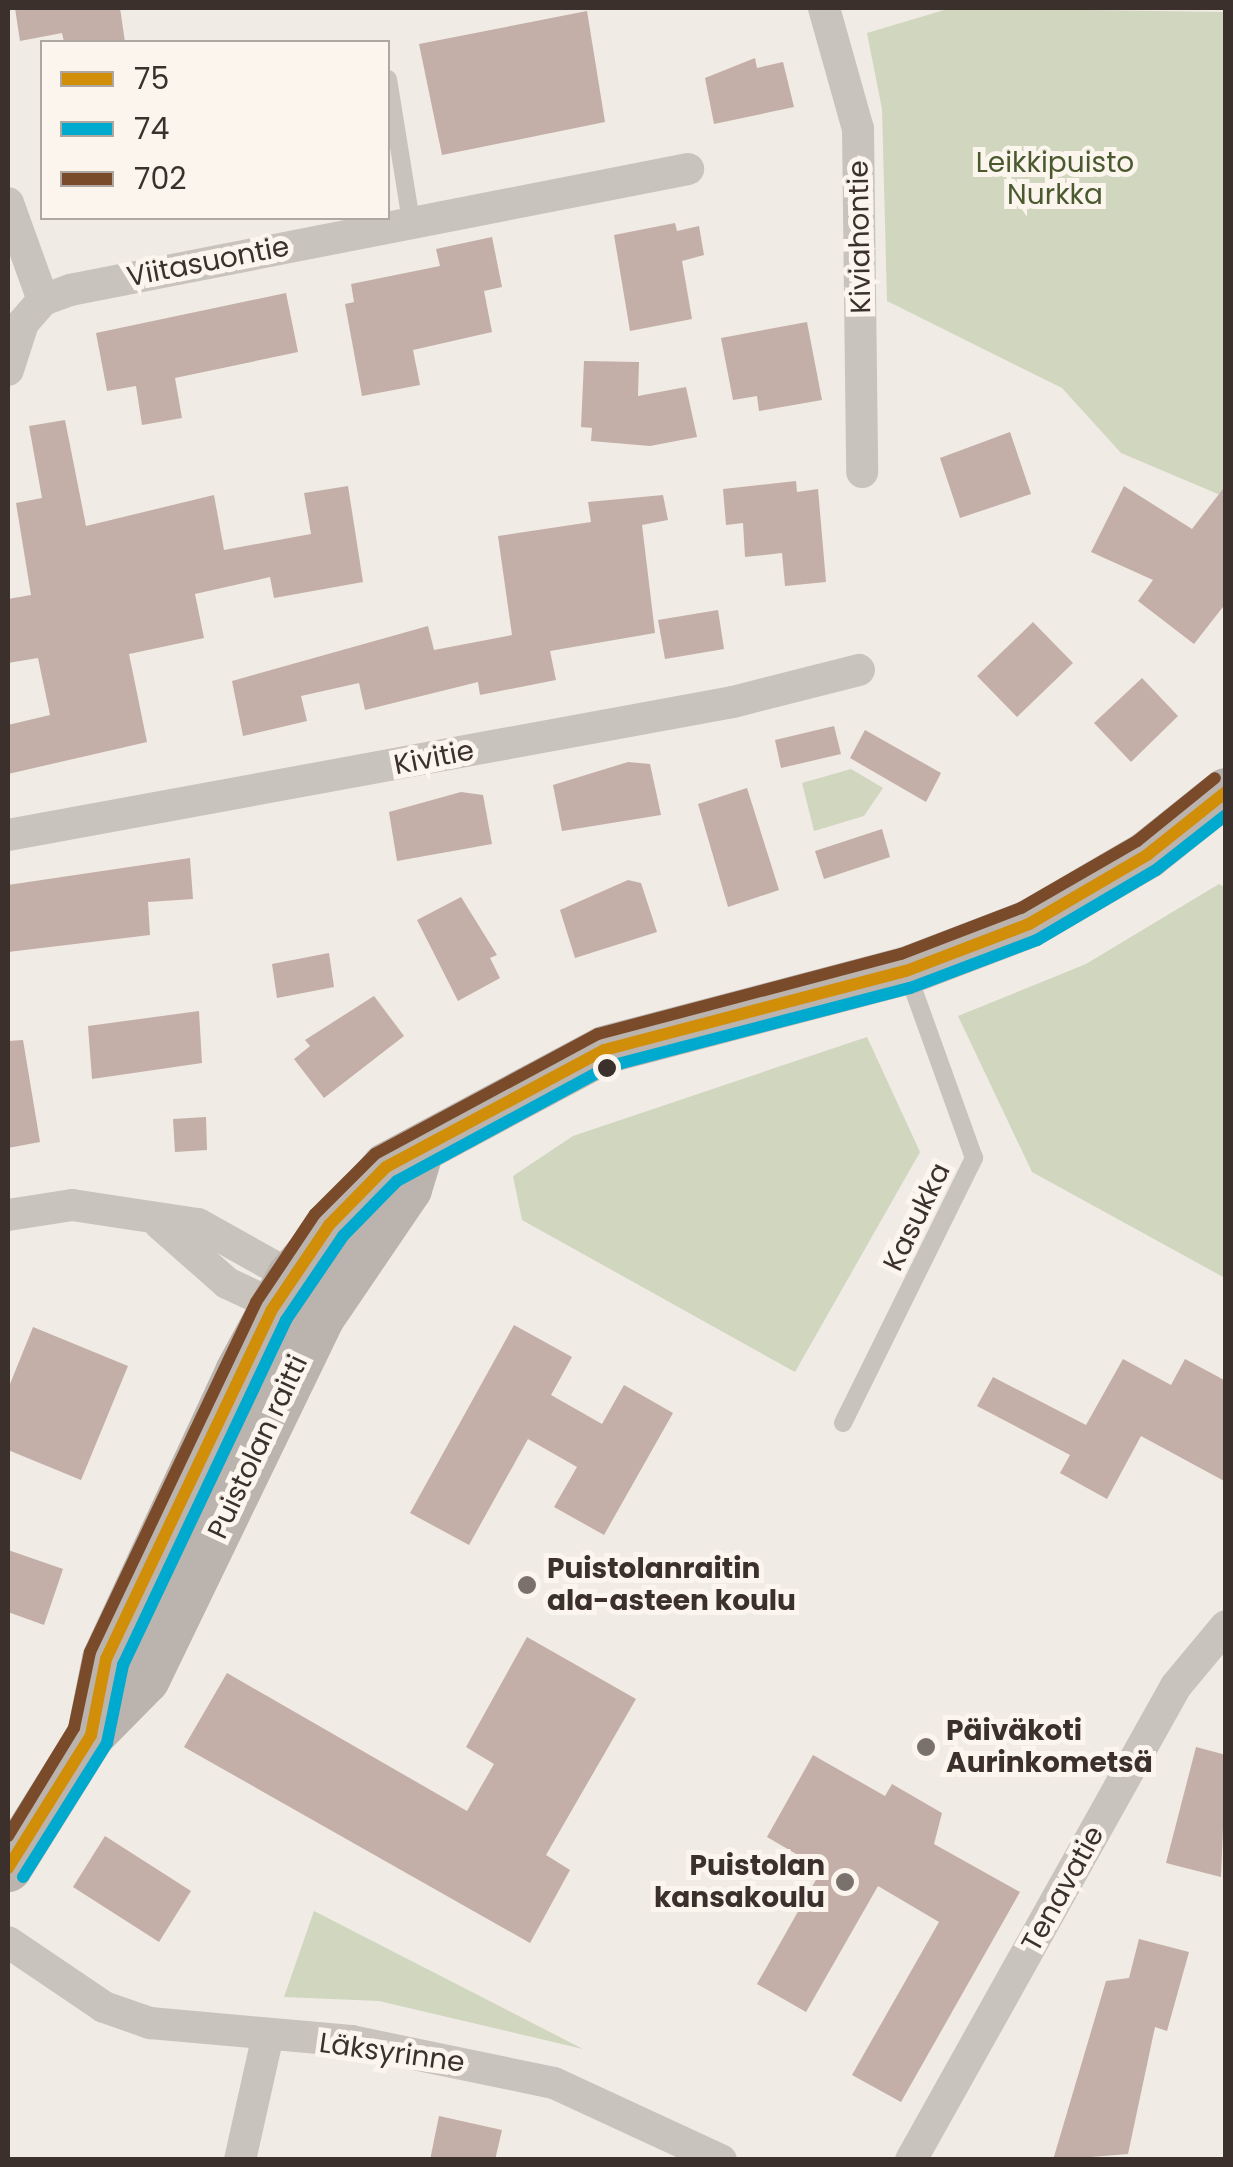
<!DOCTYPE html>
<html>
<head>
<meta charset="utf-8">
<style>
  body { margin:0 }
  #map { position:relative; width:1233px; height:2167px; overflow:hidden; background:#f0ebe5; font-family:Poppins,sans-serif }
  div>[style] { position:absolute }
  .green>* { inset:0; background:#d1d6bf }
  .building>* { inset:0; background:#c3afa7 }
  .lane>* { height:18px; margin:-9px; padding:0 9px; transform-origin:9px; border-radius:9px; background:#c9c3be }
  .street>* { height:32px; margin:-16px; padding:0 16px; transform-origin:16px; border-radius:16px; background:#c9c3be }
  .secondary>* { height:48px; margin:-24px; padding:0 24px; transform-origin:24px; border-radius:24px; background:#bab3ae }
  .bus-1>* { height:12px; margin:-6px; padding:0 6px; transform-origin:6px; border-radius:6px; background:#d18e09 }
  .bus-2>* { height:12px; margin:-6px; padding:0 6px; transform-origin:6px; border-radius:6px; background:#00a9ce }
  .bus-3>* { height:12px; margin:-6px; padding:0 6px; transform-origin:6px; border-radius:6px; background:#7a4b2a }
  .dots>* { width:28px; height:28px; translate:-50% -50%; box-sizing:border-box; border:5px solid #fbf5ee; border-radius:50% }
  span { translate:-50% -50%; white-space:nowrap; text-align:center; line-height:1.15; -webkit-text-stroke:10px #fbf5ee; paint-order:stroke }
  .park-label { font-size:28px; color:#4a5a2e }
  .street-label { font-size:28px; color:#3b302b }
  .poi-label { font-size:28px; color:#3b302b; font-weight:700 }
  .left { translate:0 -50%; text-align:left }
  .right { translate:-100% -50%; text-align:right }
  .frame { position:absolute; inset:0; border:10px solid #3b302b; pointer-events:none }
  .legend { position:absolute; left:40px; top:40px; width:350px; height:180px; box-sizing:border-box; background:#fbf5ee; border:2px solid #aea6a0; margin:0; padding:12px 18px; list-style:none; font-size:30px; color:#3b302b }
  .legend li { display:flex; align-items:center; gap:20px; height:50px }
  .legend b { width:50px; border:2px solid #aea6a0 }
</style>
</head>
<body>
<div id="map">
  <div class="green">
    <div style="clip-path:polygon(951px 8px,1225px 12px,1225px 497px,1121px 453px,1062px 388px,887px 301px,882px 109px,867px 33px)"></div>
    <div style="clip-path:polygon(851px 769px,883px 788px,864px 816px,814px 831px,802px 783px)"></div>
    <div style="clip-path:polygon(1219px 884px,1226px 888px,1225px 1278px,1032px 1172px,958px 1016px,1086px 964px)"></div>
    <div style="clip-path:polygon(867px 1037px,920px 1152px,795px 1372px,522px 1220px,513px 1176px,573px 1136px)"></div>
    <div style="clip-path:polygon(314px 1911px,583px 2049px,379px 2001px,284px 1997px)"></div>
  </div>
  <div class="building">
    <div style="clip-path:polygon(15px 8px,120px 8px,125px 42px,64px 42px,62px 33px,20px 41px)"></div>
    <div style="clip-path:polygon(587px 11px,605px 122px,442px 155px,419px 44px)"></div>
    <div style="clip-path:polygon(755px 58px,757px 68px,783px 62px,794px 107px,714px 124px,705px 78px)"></div>
    <div style="clip-path:polygon(675px 223px,677px 231px,699px 226px,704px 255px,682px 261px,692px 319px,630px 331px,614px 235px)"></div>
    <div style="clip-path:polygon(492px 237px,502px 287px,484px 291px,492px 332px,413px 350px,420px 385px,362px 396px,345px 304px,354px 302px,351px 284px,440px 266px,436px 249px)"></div>
    <div style="clip-path:polygon(286px 293px,298px 352px,175px 378px,182px 418px,142px 425px,136px 386px,107px 391px,96px 333px)"></div>
    <div style="clip-path:polygon(807px 322px,822px 400px,759px 411px,757px 396px,733px 400px,721px 338px)"></div>
    <div style="clip-path:polygon(584px 361px,639px 362px,638px 396px,686px 387px,697px 437px,650px 446px,591px 441px,592px 428px,581px 427px)"></div>
    <div style="clip-path:polygon(65px 420px,86px 526px,214px 495px,224px 550px,311px 534px,304px 493px,348px 486px,363px 582px,274px 598px,270px 577px,195px 594px,204px 638px,129px 654px,147px 742px,8px 774px,8px 725px,50px 715px,38px 658px,8px 663px,8px 599px,31px 595px,16px 503px,42px 498px,29px 426px)"></div>
    <div style="clip-path:polygon(1010px 432px,1031px 494px,960px 518px,940px 458px)"></div>
    <div style="clip-path:polygon(796px 481px,797px 492px,818px 489px,826px 582px,785px 586px,782px 553px,745px 557px,743px 523px,726px 525px,723px 489px)"></div>
    <div style="clip-path:polygon(1226px 485px,1226px 603px,1194px 644px,1138px 601px,1153px 580px,1091px 552px,1124px 486px,1192px 529px)"></div>
    <div style="clip-path:polygon(663px 495px,668px 520px,642px 525px,655px 633px,550px 651px,556px 680px,480px 695px,478px 682px,365px 710px,359px 683px,301px 696px,307px 721px,243px 736px,232px 681px,428px 626px,434px 650px,512px 635px,498px 536px,591px 522px,588px 502px)"></div>
    <div style="clip-path:polygon(718px 610px,724px 649px,665px 659px,658px 620px)"></div>
    <div style="clip-path:polygon(1033px 622px,1073px 663px,1017px 717px,977px 676px)"></div>
    <div style="clip-path:polygon(1142px 678px,1178px 716px,1131px 762px,1094px 723px)"></div>
    <div style="clip-path:polygon(834px 726px,841px 754px,781px 768px,775px 740px)"></div>
    <div style="clip-path:polygon(865px 730px,941px 773px,926px 802px,850px 758px)"></div>
    <div style="clip-path:polygon(628px 762px,650px 764px,661px 815px,562px 831px,553px 785px)"></div>
    <div style="clip-path:polygon(747px 788px,779px 890px,728px 907px,698px 804px)"></div>
    <div style="clip-path:polygon(461px 792px,483px 795px,492px 844px,397px 861px,389px 812px)"></div>
    <div style="clip-path:polygon(882px 829px,890px 857px,824px 879px,815px 851px)"></div>
    <div style="clip-path:polygon(190px 858px,193px 899px,148px 902px,150px 935px,8px 952px,8px 885px)"></div>
    <div style="clip-path:polygon(628px 880px,641px 883px,657px 932px,575px 958px,560px 910px)"></div>
    <div style="clip-path:polygon(461px 897px,497px 955px,490px 958px,500px 978px,458px 1001px,417px 920px)"></div>
    <div style="clip-path:polygon(329px 953px,334px 987px,277px 998px,272px 964px)"></div>
    <div style="clip-path:polygon(374px 996px,404px 1036px,324px 1098px,294px 1059px,310px 1046px,305px 1040px)"></div>
    <div style="clip-path:polygon(199px 1011px,202px 1063px,92px 1079px,88px 1026px)"></div>
    <div style="clip-path:polygon(23px 1040px,40px 1142px,8px 1148px,8px 1041px)"></div>
    <div style="clip-path:polygon(206px 1117px,207px 1150px,175px 1152px,173px 1119px)"></div>
    <div style="clip-path:polygon(514px 1325px,572px 1357px,551px 1395px,602px 1424px,624px 1385px,673px 1413px,604px 1535px,554px 1507px,577px 1467px,528px 1439px,469px 1545px,410px 1513px)"></div>
    <div style="clip-path:polygon(33px 1327px,128px 1366px,81px 1480px,8px 1450px,8px 1389px)"></div>
    <div style="clip-path:polygon(1123px 1359px,1171px 1385px,1185px 1359px,1226px 1381px,1226px 1482px,1141px 1436px,1107px 1499px,1060px 1473px,1070px 1455px,977px 1406px,993px 1377px,1086px 1425px)"></div>
    <div style="clip-path:polygon(8px 1550px,63px 1569px,44px 1625px,8px 1612px)"></div>
    <div style="clip-path:polygon(527px 1637px,636px 1699px,546px 1855px,570px 1870px,530px 1943px,184px 1747px,227px 1673px,467px 1811px,494px 1764px,466px 1747px)"></div>
    <div style="clip-path:polygon(1196px 1747px,1226px 1755px,1221px 1877px,1166px 1863px)"></div>
    <div style="clip-path:polygon(813px 1755px,885px 1796px,892px 1784px,942px 1813px,934px 1844px,1020px 1892px,901px 2102px,852px 2075px,939px 1922px,878px 1886px,806px 2012px,757px 1984px,822px 1869px,767px 1837px)"></div>
    <div style="clip-path:polygon(105px 1836px,191px 1891px,159px 1942px,73px 1887px)"></div>
    <div style="clip-path:polygon(1139px 1939px,1189px 1952px,1167px 2031px,1155px 2027px,1128px 2154px,1053px 2160px,1106px 1981px,1129px 1978px)"></div>
    <div style="clip-path:polygon(439px 2116px,502px 2130px,495px 2160px,430px 2160px)"></div>
  </div>
  <div class="lane">
    <div style="left:388px;top:79px;width:144px;rotate:80.8deg"></div>
    <div style="left:843px;top:1423px;width:296px;rotate:-63.7deg"></div>
    <div style="left:974px;top:1158px;width:198px;rotate:-109.8deg"></div>
  </div>
  <div class="street">
    <div style="left:824px;top:8px;width:126px;rotate:74.3deg"></div>
    <div style="left:858px;top:129px;width:343px;rotate:89.3deg"></div>
    <div style="left:8px;top:203px;width:103px;rotate:70.2deg"></div>
    <div style="left:8px;top:370px;width:49px;rotate:-72.3deg"></div>
    <div style="left:23px;top:323px;width:30px;rotate:-49deg"></div>
    <div style="left:43px;top:300px;width:29px;rotate:-20deg"></div>
    <div style="left:70px;top:290px;width:630px;rotate:-11.08deg"></div>
    <div style="left:8px;top:835px;width:737px;rotate:-10.4deg"></div>
    <div style="left:733px;top:702px;width:130px;rotate:-14.3deg"></div>
    <div style="left:8px;top:1215px;width:65px;rotate:-8.9deg"></div>
    <div style="left:72px;top:1205px;width:127px;rotate:8.6deg"></div>
    <div style="left:198px;top:1224px;width:107px;rotate:29.2deg"></div>
    <div style="left:291px;top:1276px;width:21px;rotate:55deg"></div>
    <div style="left:160px;top:1224px;width:89px;rotate:41.4deg"></div>
    <div style="left:227px;top:1283px;width:71px;rotate:25.1deg"></div>
    <div style="left:8px;top:1942px;width:116px;rotate:34.1deg"></div>
    <div style="left:104px;top:2007px;width:49px;rotate:19.2deg"></div>
    <div style="left:150px;top:2023px;width:202px;rotate:5.1deg"></div>
    <div style="left:351px;top:2041px;width:207px;rotate:11.7deg"></div>
    <div style="left:554px;top:2083px;width:184px;rotate:24.8deg"></div>
    <div style="left:240px;top:2160px;width:124px;rotate:-77.4deg"></div>
    <div style="left:911px;top:2160px;width:543px;rotate:-60.79deg"></div>
    <div style="left:1176px;top:1686px;width:78px;rotate:-50.2deg"></div>
  </div>
  <div class="secondary">
    <div style="left:91px;top:1735px;width:77px;rotate:-78.8deg"></div>
    <div style="left:106px;top:1659px;width:316px;rotate:-65.1deg"></div>
    <div style="left:239px;top:1372px;width:109px;rotate:-61.6deg"></div>
    <div style="left:291px;top:1276px;width:145px;rotate:-48.9deg"></div>
    <div style="left:386px;top:1167px;width:247px;rotate:-28.2deg"></div>
    <div style="left:604px;top:1050px;width:312px;rotate:-14.7deg"></div>
    <div style="left:906px;top:971px;width:132px;rotate:-20.9deg"></div>
    <div style="left:1029px;top:924px;width:137px;rotate:-30.3deg"></div>
    <div style="left:1147px;top:855px;width:101px;rotate:-38.6deg"></div>
    <div style="left:8px;top:1868px;width:157px;rotate:-58deg"></div>
    <div style="left:91px;top:1735px;width:78px;rotate:-45.5deg"></div>
    <div style="left:146px;top:1679px;width:402px;rotate:-64.2deg"></div>
    <div style="left:321px;top:1317px;width:155px;rotate:-55.8deg"></div>
    <div style="left:408px;top:1189px;width:37px;rotate:-73deg"></div>
  </div>
  <div class="bus-1">
    <div style="left:8px;top:1868px;width:157px;rotate:-58deg"></div>
    <div style="left:91px;top:1735px;width:77px;rotate:-78.8deg"></div>
    <div style="left:106px;top:1659px;width:385px;rotate:-64.6deg"></div>
    <div style="left:271px;top:1311px;width:104px;rotate:-56deg"></div>
    <div style="left:329px;top:1225px;width:81px;rotate:-45.5deg"></div>
    <div style="left:386px;top:1167px;width:247px;rotate:-28.2deg"></div>
    <div style="left:604px;top:1050px;width:312px;rotate:-14.7deg"></div>
    <div style="left:906px;top:971px;width:132px;rotate:-20.9deg"></div>
    <div style="left:1029px;top:924px;width:137px;rotate:-30.3deg"></div>
    <div style="left:1147px;top:855px;width:101px;rotate:-38.6deg"></div>
  </div>
  <div class="bus-2">
    <div style="left:23px;top:1877px;width:158px;rotate:-57.9deg"></div>
    <div style="left:107px;top:1743px;width:80px;rotate:-78.4deg"></div>
    <div style="left:123px;top:1665px;width:382px;rotate:-64.7deg"></div>
    <div style="left:286px;top:1320px;width:102px;rotate:-55.8deg"></div>
    <div style="left:343px;top:1236px;width:77px;rotate:-45.5deg"></div>
    <div style="left:397px;top:1181px;width:242px;rotate:-28.4deg"></div>
    <div style="left:610px;top:1066px;width:310px;rotate:-14.6deg"></div>
    <div style="left:910px;top:988px;width:136px;rotate:-20.7deg"></div>
    <div style="left:1037px;top:940px;width:138px;rotate:-30.5deg"></div>
    <div style="left:1156px;top:870px;width:89px;rotate:-38.2deg"></div>
  </div>
  <div class="bus-3">
    <div style="left:8px;top:1836px;width:127px;rotate:-58.6deg"></div>
    <div style="left:74px;top:1728px;width:78px;rotate:-78.1deg"></div>
    <div style="left:90px;top:1652px;width:387px;rotate:-64.6deg"></div>
    <div style="left:256px;top:1302px;width:106px;rotate:-56.2deg"></div>
    <div style="left:315px;top:1214px;width:85px;rotate:-45deg"></div>
    <div style="left:375px;top:1154px;width:253px;rotate:-28.3deg"></div>
    <div style="left:598px;top:1034px;width:313px;rotate:-14.8deg"></div>
    <div style="left:901px;top:954px;width:129px;rotate:-21deg"></div>
    <div style="left:1021px;top:908px;width:134px;rotate:-30deg"></div>
    <div style="left:1137px;top:841px;width:100px;rotate:-38.9deg"></div>
  </div>
  <div class="dots">
    <div style="left:607px;top:1068px;background:#3b302b"></div>
    <div style="left:527px;top:1585px;background:#7a716c"></div>
    <div style="left:926px;top:1747px;background:#7a716c"></div>
    <div style="left:845px;top:1882px;background:#7a716c"></div>
  </div>
  <div class="park-label">
    <span style="left:1055px;top:179px">Leikkipuisto<br>Nurkka</span>
  </div>
  <div class="street-label">
    <span style="left:860px;top:237px;rotate:-91deg">Kiviahontie</span>
    <span style="left:208px;top:262px;rotate:-11deg">Viitasuontie</span>
    <span style="left:434px;top:758px;rotate:-11deg">Kivitie</span>
    <span style="left:917px;top:1217px;rotate:-64deg">Kasukka</span>
    <span style="left:258px;top:1447px;rotate:-65deg">Puistolan raitti</span>
    <span style="left:1063px;top:1889px;rotate:-61deg">Tenavatie</span>
    <span style="left:392px;top:2053px;rotate:8deg">Läksyrinne</span>
  </div>
  <div class="poi-label">
    <span class="left" style="left:547px;top:1585px">Puistolanraitin<br>ala-asteen koulu</span>
    <span class="left" style="left:946px;top:1747px">Päiväkoti<br>Aurinkometsä</span>
    <span class="right" style="left:825px;top:1882px">Puistolan<br>kansakoulu</span>
  </div>
  <div class="frame"></div>
  <ul class="legend">
  <li><b style="height:12px;background:#d18e09"></b>75</li>
  <li><b style="height:12px;background:#00a9ce"></b>74</li>
  <li><b style="height:12px;background:#7a4b2a"></b>702</li>
  </ul>
</div>
</body>
</html>
